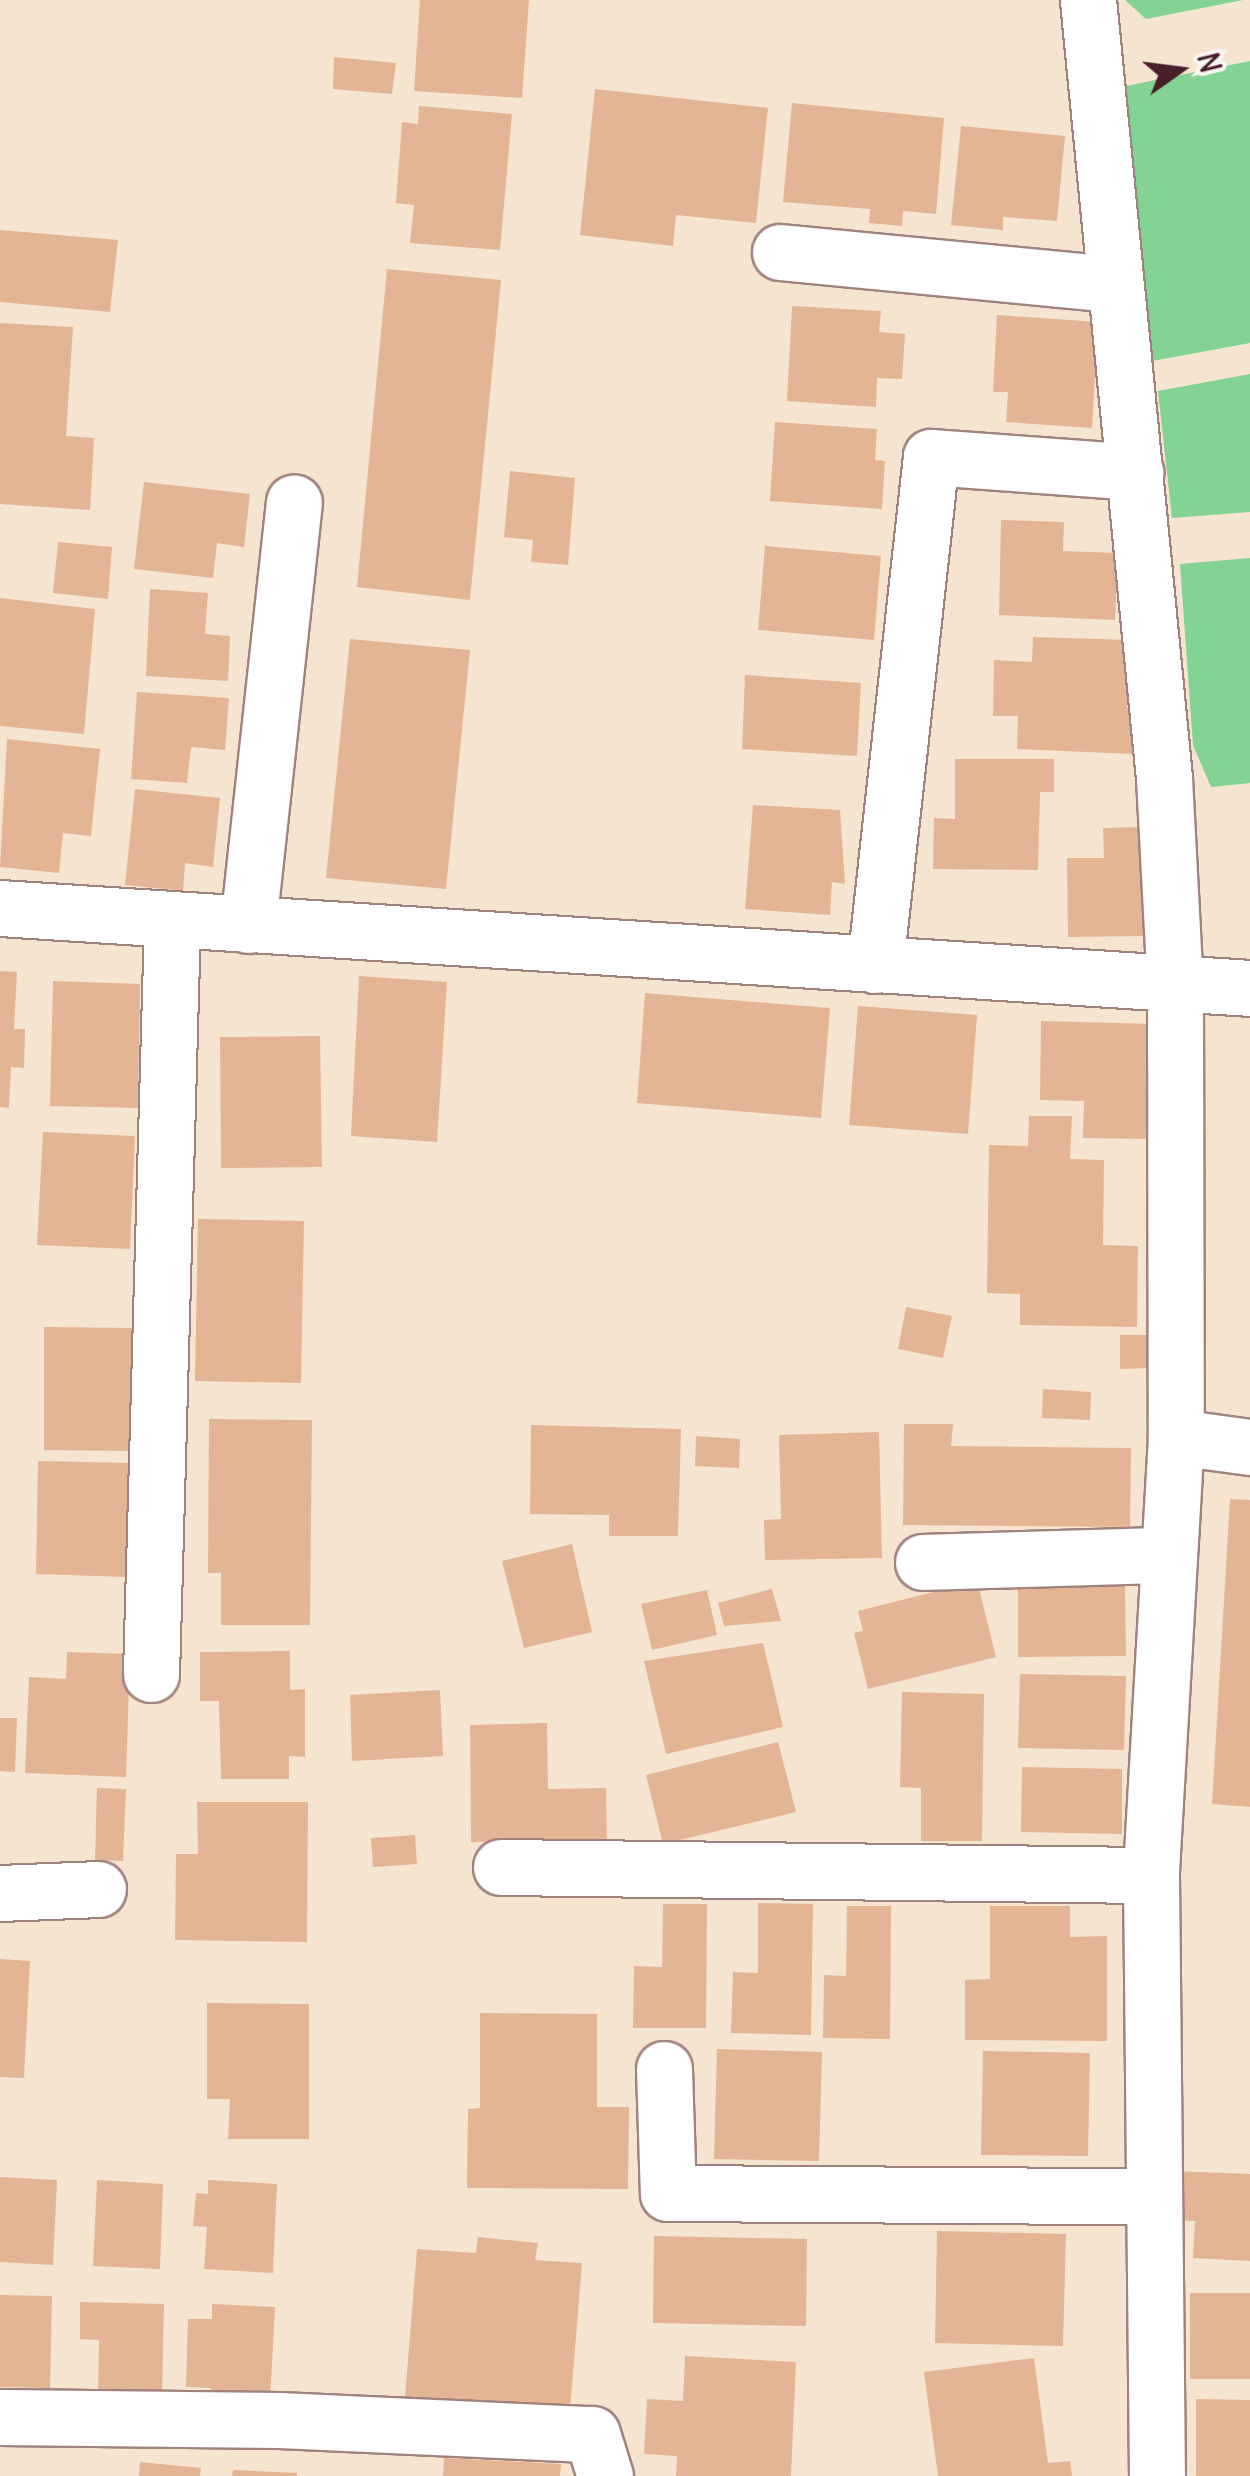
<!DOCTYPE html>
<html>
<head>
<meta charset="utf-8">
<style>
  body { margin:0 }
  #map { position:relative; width:1250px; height:2476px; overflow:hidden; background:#f5e4d0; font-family:Delius,sans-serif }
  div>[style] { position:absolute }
  .green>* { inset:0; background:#82d394 }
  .building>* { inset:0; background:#e4b594 }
  .roads { filter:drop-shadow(2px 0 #a0827e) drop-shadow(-2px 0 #a0827e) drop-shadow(0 2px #a0827e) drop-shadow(0 -2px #a0827e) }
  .minor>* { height:55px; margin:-27.5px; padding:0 27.5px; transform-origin:27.5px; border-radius:27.5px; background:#fff }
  span { translate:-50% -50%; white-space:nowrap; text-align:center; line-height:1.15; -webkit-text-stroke:9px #f6f6f2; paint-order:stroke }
  .north { position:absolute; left:1130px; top:20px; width:100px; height:100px; -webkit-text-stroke:8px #f6f6f2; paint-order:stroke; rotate:76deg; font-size:28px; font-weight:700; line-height:40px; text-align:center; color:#4a1f2b }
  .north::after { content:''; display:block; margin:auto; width:35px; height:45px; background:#4a1f2b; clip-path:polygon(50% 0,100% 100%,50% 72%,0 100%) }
</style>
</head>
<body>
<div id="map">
  <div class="green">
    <div style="clip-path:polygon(1125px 0,1243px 0,1146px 19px)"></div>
    <div style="clip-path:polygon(1250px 61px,1250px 343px,1152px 361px,1126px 86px)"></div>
    <div style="clip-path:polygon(1250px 374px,1250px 512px,1172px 518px,1158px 391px)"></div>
    <div style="clip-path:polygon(1250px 558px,1250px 783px,1211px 787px,1193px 745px,1180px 564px)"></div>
  </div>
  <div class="building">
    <div style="clip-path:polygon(420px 0,529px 0,522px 98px,414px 91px)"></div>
    <div style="clip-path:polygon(334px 57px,396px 63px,392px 94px,333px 89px)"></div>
    <div style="clip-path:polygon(595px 89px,768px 108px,756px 223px,676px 215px,673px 246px,580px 235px)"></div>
    <div style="clip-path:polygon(792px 103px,944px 118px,936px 214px,903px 211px,902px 226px,869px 223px,870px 209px,783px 202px)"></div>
    <div style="clip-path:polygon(419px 106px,512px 114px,500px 250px,410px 243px,414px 205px,396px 203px,402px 122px,418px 124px)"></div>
    <div style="clip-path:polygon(961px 126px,1065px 136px,1057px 221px,1003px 217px,1003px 230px,951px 225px)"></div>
    <div style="clip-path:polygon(0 230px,118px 240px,110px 312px,0 302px)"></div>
    <div style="clip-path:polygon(387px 269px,501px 280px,470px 600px,357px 587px)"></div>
    <div style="clip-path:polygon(792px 306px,881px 311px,879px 332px,905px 334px,902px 379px,877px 378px,876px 407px,787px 401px)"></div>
    <div style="clip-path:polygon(997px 315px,1098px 322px,1092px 428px,1006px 422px,1008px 392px,993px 392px)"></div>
    <div style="clip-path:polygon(0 323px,73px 327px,66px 436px,94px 438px,90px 510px,0 504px)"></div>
    <div style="clip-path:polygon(775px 422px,877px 429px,875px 460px,885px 461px,882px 509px,770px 501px)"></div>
    <div style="clip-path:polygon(510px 471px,575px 478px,568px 565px,531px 562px,533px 540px,504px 537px)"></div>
    <div style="clip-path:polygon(144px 482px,250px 494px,244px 547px,217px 543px,213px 578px,134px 569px)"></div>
    <div style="clip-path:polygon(1001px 520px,1064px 522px,1063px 551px,1118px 553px,1115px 620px,999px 615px)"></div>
    <div style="clip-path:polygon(58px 542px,112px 547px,108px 599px,53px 593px)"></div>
    <div style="clip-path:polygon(765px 546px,881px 556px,874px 640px,758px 630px)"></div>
    <div style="clip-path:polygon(150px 589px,208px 593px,205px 634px,230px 636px,228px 681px,146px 676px)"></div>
    <div style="clip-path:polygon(0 598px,95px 609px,84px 734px,0 726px)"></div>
    <div style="clip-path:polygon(1033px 637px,1130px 640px,1127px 708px,1136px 708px,1134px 754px,1017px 749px,1018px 716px,993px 716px,994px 660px,1032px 662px)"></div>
    <div style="clip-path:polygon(350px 639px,470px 650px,446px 889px,326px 878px)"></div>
    <div style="clip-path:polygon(745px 675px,861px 683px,857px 756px,742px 749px)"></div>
    <div style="clip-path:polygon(137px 692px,229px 698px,225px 750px,191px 747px,187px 783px,131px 779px)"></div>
    <div style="clip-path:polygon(7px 739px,100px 749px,91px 836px,63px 833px,59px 873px,0 867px)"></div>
    <div style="clip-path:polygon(955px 759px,1054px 759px,1054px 792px,1040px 792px,1038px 870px,933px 869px,934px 818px,955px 819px)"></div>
    <div style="clip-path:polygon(135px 789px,220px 798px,213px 867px,185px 863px,183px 891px,125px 885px)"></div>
    <div style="clip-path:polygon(753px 805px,840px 810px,845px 884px,832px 882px,830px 915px,745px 909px)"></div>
    <div style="clip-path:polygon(1143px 827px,1144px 936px,1068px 937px,1067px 858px,1104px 858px,1103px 828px)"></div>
    <div style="clip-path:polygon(0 971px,17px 972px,14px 1029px,25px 1029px,24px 1068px,11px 1067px,9px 1108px,0 1107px)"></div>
    <div style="clip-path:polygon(359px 976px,447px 982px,437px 1142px,351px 1136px)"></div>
    <div style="clip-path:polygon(53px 981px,140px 984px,138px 1108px,50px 1106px)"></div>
    <div style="clip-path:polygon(645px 993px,830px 1008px,821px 1118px,637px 1103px)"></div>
    <div style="clip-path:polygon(858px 1006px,977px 1015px,968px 1134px,849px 1125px)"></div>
    <div style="clip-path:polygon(1041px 1021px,1154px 1024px,1153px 1139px,1083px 1138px,1084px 1101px,1040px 1100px)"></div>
    <div style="clip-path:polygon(320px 1036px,322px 1167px,221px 1168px,220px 1037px)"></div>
    <div style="clip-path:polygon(1029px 1116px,1072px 1116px,1070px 1159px,1104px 1160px,1103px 1245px,1138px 1246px,1137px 1327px,1020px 1325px,1020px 1294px,987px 1293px,989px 1145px,1028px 1146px)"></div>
    <div style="clip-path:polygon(43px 1132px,135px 1136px,130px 1249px,37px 1245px)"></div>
    <div style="clip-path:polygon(198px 1219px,304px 1221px,301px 1383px,195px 1381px)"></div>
    <div style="clip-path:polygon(906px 1307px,952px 1316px,943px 1358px,898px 1349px)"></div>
    <div style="clip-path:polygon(44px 1327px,133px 1328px,133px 1451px,44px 1450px)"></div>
    <div style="clip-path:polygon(1120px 1335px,1149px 1335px,1150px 1368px,1120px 1369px)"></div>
    <div style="clip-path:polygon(1043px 1389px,1091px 1392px,1090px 1420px,1042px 1418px)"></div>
    <div style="clip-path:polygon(209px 1419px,312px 1420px,310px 1625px,221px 1625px,221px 1573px,208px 1573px)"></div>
    <div style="clip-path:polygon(904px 1424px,953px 1424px,951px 1446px,1131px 1448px,1130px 1527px,903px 1525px)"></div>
    <div style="clip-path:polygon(531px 1425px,681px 1429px,678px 1536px,609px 1536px,609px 1515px,530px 1514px)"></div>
    <div style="clip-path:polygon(879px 1432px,882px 1558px,765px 1560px,764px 1520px,781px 1519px,779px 1435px)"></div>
    <div style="clip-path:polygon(696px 1436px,740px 1439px,739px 1468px,695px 1466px)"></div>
    <div style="clip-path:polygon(38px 1461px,131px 1463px,127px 1577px,36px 1574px)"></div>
    <div style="clip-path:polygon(1230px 1499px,1250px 1500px,1250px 1807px,1212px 1804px)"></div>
    <div style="clip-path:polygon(572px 1544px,592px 1632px,524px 1648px,502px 1561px)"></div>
    <div style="clip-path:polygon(977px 1581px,996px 1657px,868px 1689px,854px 1633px,863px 1631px,858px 1611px)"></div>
    <div style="clip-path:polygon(1125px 1585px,1126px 1656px,1018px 1657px,1018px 1586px)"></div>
    <div style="clip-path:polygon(772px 1589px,781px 1621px,724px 1626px,718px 1603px)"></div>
    <div style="clip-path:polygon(707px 1590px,717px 1635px,652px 1650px,641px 1604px)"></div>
    <div style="clip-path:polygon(763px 1643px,783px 1727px,666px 1754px,644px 1661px)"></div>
    <div style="clip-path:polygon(290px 1651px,290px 1690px,305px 1689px,305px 1757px,289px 1756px,289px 1779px,221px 1779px,219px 1701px,200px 1701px,200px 1652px)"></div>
    <div style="clip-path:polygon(67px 1652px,130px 1654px,126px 1777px,25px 1773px,29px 1677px,66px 1679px)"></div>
    <div style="clip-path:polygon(1020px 1674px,1126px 1676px,1124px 1750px,1018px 1748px)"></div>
    <div style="clip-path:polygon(440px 1690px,443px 1756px,352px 1761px,350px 1695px)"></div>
    <div style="clip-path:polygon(902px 1692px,984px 1694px,982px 1841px,921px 1841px,921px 1788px,900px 1787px)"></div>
    <div style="clip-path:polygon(0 1718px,17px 1718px,15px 1772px,0 1771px)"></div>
    <div style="clip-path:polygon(547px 1723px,548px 1789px,606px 1788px,607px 1840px,471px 1842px,470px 1725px)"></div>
    <div style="clip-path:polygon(778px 1742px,796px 1812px,663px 1844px,646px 1775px)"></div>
    <div style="clip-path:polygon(1022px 1767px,1122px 1769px,1122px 1834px,1021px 1832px)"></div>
    <div style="clip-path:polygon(97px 1788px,126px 1789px,123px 1861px,95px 1860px)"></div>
    <div style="clip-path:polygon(197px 1802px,308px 1802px,307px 1942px,175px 1940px,176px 1854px,198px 1854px)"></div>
    <div style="clip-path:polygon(415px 1835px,417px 1864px,373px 1867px,371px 1838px)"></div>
    <div style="clip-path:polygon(758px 1903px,813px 1904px,811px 2035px,731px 2033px,733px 1972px,758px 1973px)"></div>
    <div style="clip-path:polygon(663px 1904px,707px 1904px,706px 2028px,633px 2028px,634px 1966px,662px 1967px)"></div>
    <div style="clip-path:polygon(847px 1906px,891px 1906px,890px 2039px,823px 2038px,824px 1975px,846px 1976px)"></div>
    <div style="clip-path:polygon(990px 1906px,1070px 1906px,1070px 1937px,1107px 1936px,1107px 2041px,965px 2040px,965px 1980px,990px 1979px)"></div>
    <div style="clip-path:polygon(0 1959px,30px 1961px,24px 2078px,0 2077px)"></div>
    <div style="clip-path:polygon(207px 2003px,309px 2004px,309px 2139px,228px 2139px,230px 2099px,207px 2099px)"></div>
    <div style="clip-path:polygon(480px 2013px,597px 2014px,597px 2107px,629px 2107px,628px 2189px,467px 2188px,468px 2109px,480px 2108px)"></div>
    <div style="clip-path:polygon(717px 2049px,822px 2052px,819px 2161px,714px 2159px)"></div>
    <div style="clip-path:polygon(983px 2051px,1090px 2053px,1088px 2156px,981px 2155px)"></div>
    <div style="clip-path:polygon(1174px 2171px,1250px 2174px,1250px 2261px,1193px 2258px,1195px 2221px,1171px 2220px)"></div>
    <div style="clip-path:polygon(0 2177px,57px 2180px,53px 2265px,0 2262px)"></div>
    <div style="clip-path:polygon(97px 2180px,163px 2184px,160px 2269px,93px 2266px)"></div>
    <div style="clip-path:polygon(208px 2180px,277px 2184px,273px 2273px,204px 2269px,207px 2227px,193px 2226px,196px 2193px,208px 2194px)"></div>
    <div style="clip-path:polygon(937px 2231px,1066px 2234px,1063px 2346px,935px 2343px)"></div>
    <div style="clip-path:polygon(654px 2236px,807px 2239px,806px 2326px,653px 2323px)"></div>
    <div style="clip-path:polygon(478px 2237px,538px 2243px,535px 2260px,582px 2263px,570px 2410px,405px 2397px,417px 2249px,476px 2253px)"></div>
    <div style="clip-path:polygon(1190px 2293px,1250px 2293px,1250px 2379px,1190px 2379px)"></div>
    <div style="clip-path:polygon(0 2295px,52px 2296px,50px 2388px,0 2387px)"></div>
    <div style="clip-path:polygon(80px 2302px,164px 2304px,162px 2396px,98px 2394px,99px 2340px,80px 2339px)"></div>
    <div style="clip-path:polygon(212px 2304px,275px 2307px,270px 2402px,211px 2398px,211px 2388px,186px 2387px,188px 2319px,212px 2319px)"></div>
    <div style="clip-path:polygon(685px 2356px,796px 2362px,791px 2476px,676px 2476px,677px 2456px,644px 2454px,647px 2399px,683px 2401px)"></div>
    <div style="clip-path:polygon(1034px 2358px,1048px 2463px,1070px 2461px,1072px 2476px,938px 2476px,924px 2372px)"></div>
    <div style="clip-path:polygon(1196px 2399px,1250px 2400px,1250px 2476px,1196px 2476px)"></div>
    <div style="clip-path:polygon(444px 2458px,561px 2464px,560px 2476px,443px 2476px)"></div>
    <div style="clip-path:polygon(140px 2462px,201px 2468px,200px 2476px,139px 2476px)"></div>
    <div style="clip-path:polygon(233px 2470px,297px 2473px,297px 2476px,232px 2476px)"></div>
  </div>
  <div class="roads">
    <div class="minor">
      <div style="left:1088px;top:0;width:782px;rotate:84.42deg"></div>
      <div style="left:1164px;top:778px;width:207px;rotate:87deg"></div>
      <div style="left:1175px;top:985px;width:452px;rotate:89.9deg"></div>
      <div style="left:1176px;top:1437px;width:439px;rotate:93.3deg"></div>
      <div style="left:1151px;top:1875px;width:601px;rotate:89.43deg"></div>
      <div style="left:780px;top:252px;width:336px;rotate:5.5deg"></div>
      <div style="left:0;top:908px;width:1253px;rotate:3.66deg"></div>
      <div style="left:248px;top:925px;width:425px;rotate:-83.8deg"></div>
      <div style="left:875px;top:965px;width:511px;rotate:-83.71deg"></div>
      <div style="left:931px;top:457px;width:205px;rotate:4.2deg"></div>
      <div style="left:1176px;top:1437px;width:75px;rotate:7.7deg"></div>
      <div style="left:923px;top:1562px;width:243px;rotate:-1.7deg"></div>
      <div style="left:151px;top:1674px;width:753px;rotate:-88.4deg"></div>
      <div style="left:501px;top:1867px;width:650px;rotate:0.71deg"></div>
      <div style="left:0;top:1893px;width:98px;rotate:-2.3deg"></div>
      <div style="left:664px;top:2069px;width:124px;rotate:88.2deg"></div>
      <div style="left:668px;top:2193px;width:483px;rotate:0.4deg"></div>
      <div style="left:0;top:2417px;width:279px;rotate:0.6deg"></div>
      <div style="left:279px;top:2420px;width:313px;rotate:2.6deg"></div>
      <div style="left:592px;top:2434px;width:44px;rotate:72.8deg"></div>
    </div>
  </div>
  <div class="north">N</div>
</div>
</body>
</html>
